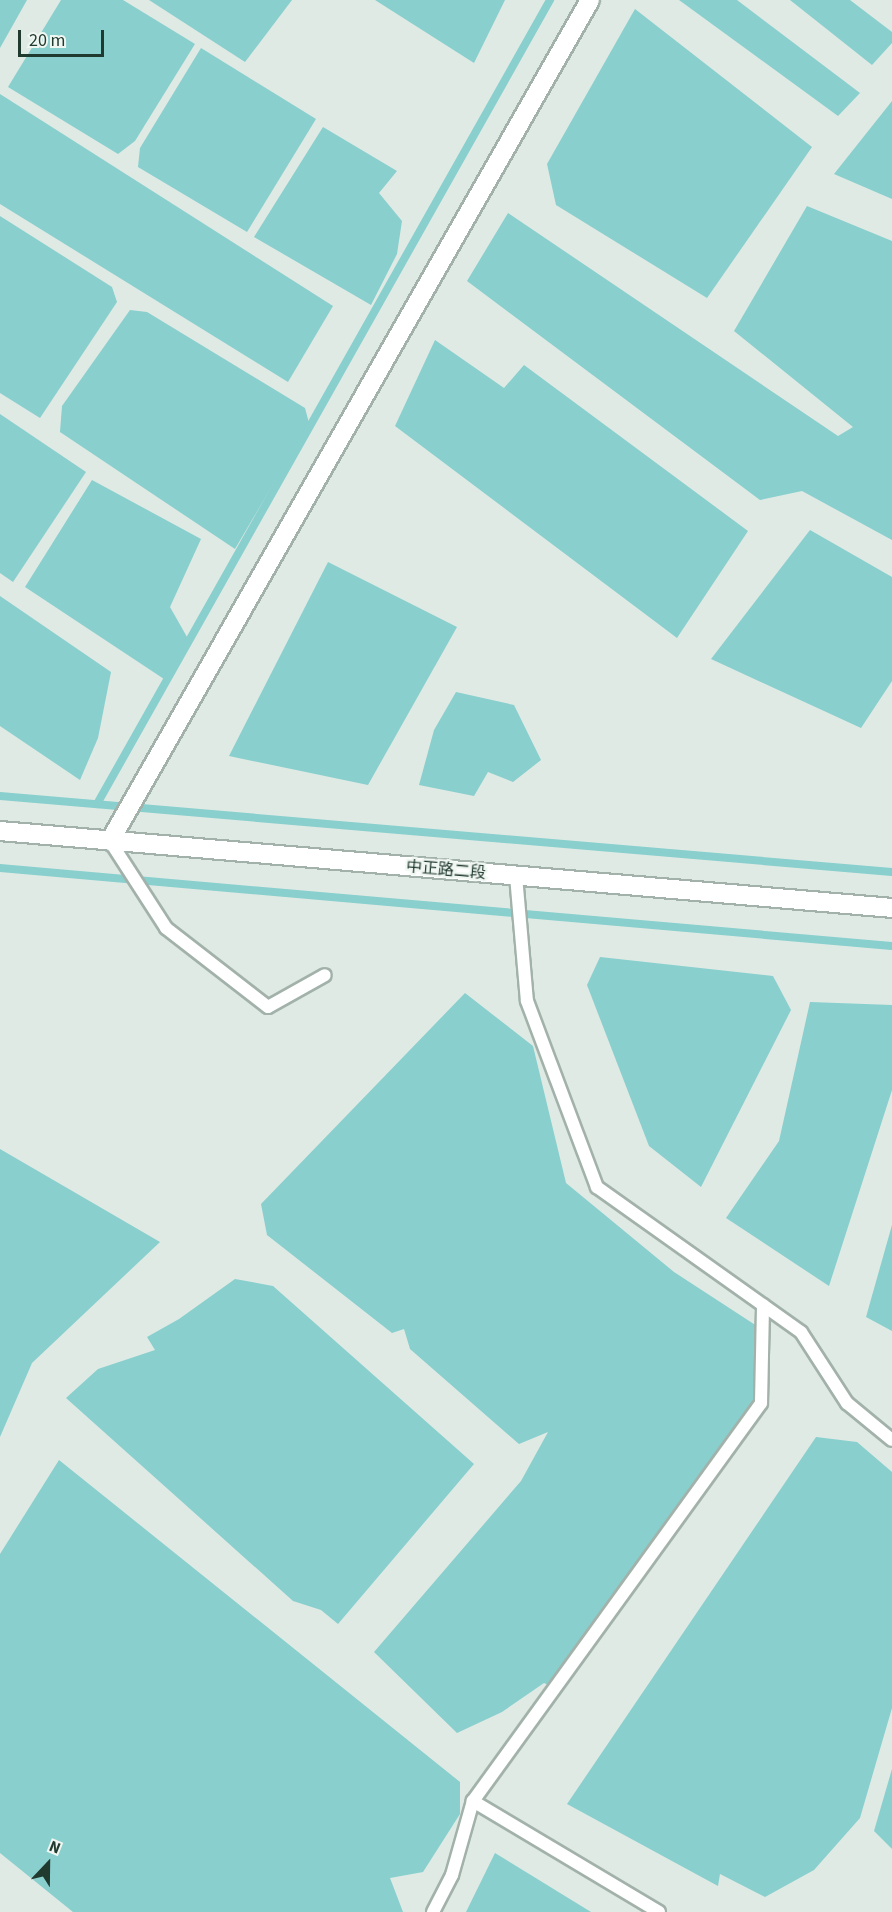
<!DOCTYPE html>
<html>
<head>
<meta charset="utf-8">
<style>
  body { margin:0 }
  #map { position:relative; width:892px; height:1912px; overflow:hidden; background:#dfeae4; font-family:"Source Sans 3","Noto Sans TC",sans-serif }
  div>[style] { position:absolute }
  .water>* { inset:0; background:#88cfce }
  .stream>* { height:8px; margin:-4px; padding:0 4px; transform-origin:4px; border-radius:4px; background:#88cfce }
  .roads { filter:drop-shadow(2px 0 #a2b2aa) drop-shadow(-2px 0 #a2b2aa) drop-shadow(0 2px #a2b2aa) drop-shadow(0 -2px #a2b2aa) }
  .lane>* { height:12px; margin:-6px; padding:0 6px; transform-origin:6px; border-radius:6px; background:#fff }
  .street>* { height:18px; margin:-9px; padding:0 9px; transform-origin:9px; border-radius:9px; background:#fff }
  .secondary>* { height:18px; margin:-9px; padding:0 9px; transform-origin:9px; border-radius:9px; background:#fff }
  span { translate:-50% -50%; white-space:nowrap; text-align:center; line-height:1.15; -webkit-text-stroke:4.5px #f0f7f2; paint-order:stroke }
  .street-label { font-size:16px; color:#213a2f }
  .north { position:absolute; left:18px; top:1834px; width:60px; height:60px; -webkit-text-stroke:4px #f0f7f2; paint-order:stroke; rotate:22deg; font-size:16px; font-weight:700; line-height:24px; text-align:center; color:#213a2f }
  .north::after { content:''; display:block; margin:auto; width:21px; height:27px; background:#213a2f; clip-path:polygon(50% 0,100% 100%,50% 72%,0 100%) }
  .scale { position:absolute; left:18px; top:30px; width:86px; height:27px; box-sizing:border-box; border:3px solid #213a2f; border-top:0; padding-left:8px; font-size:18px; line-height:21px; white-space:nowrap; color:#213a2f; -webkit-text-stroke:4px #f0f7f2; paint-order:stroke }
</style>
</head>
<body>
<div id="map">
  <div class="water">
    <div style="clip-path:polygon(0 0,27px 0,0 48px)"></div>
    <div style="clip-path:polygon(61px 0,123px 0,195px 44px,135px 141px,118px 154px,8px 87px)"></div>
    <div style="clip-path:polygon(149px 0,292px 0,245px 62px)"></div>
    <div style="clip-path:polygon(375px 0,505px 0,474px 63px)"></div>
    <div style="clip-path:polygon(679px 0,737px 0,860px 93px,838px 116px)"></div>
    <div style="clip-path:polygon(790px 0,850px 0,892px 32px,892px 43px,872px 65px)"></div>
    <div style="clip-path:polygon(635px 9px,812px 147px,707px 298px,556px 205px,547px 164px)"></div>
    <div style="clip-path:polygon(201px 48px,316px 119px,247px 232px,138px 167px,140px 148px)"></div>
    <div style="clip-path:polygon(0 94px,333px 306px,288px 382px,0 204px)"></div>
    <div style="clip-path:polygon(892px 101px,892px 199px,834px 174px)"></div>
    <div style="clip-path:polygon(323px 127px,397px 171px,379px 193px,402px 221px,397px 254px,371px 305px,254px 237px)"></div>
    <div style="clip-path:polygon(807px 206px,892px 241px,892px 540px,802px 491px,760px 500px,467px 281px,508px 213px,838px 436px,853px 427px,734px 331px)"></div>
    <div style="clip-path:polygon(0 216px,112px 287px,117px 302px,40px 418px,0 393px)"></div>
    <div style="clip-path:polygon(130px 310px,147px 312px,305px 408px,309px 423px,235px 549px,60px 432px,62px 406px)"></div>
    <div style="clip-path:polygon(435px 340px,504px 388px,524px 365px,748px 531px,677px 638px,395px 426px)"></div>
    <div style="clip-path:polygon(0 414px,86px 472px,13px 582px,0 573px)"></div>
    <div style="clip-path:polygon(92px 480px,201px 539px,170px 607px,191px 644px,164px 679px,25px 587px)"></div>
    <div style="clip-path:polygon(810px 530px,892px 577px,892px 681px,861px 728px,711px 659px)"></div>
    <div style="clip-path:polygon(328px 562px,457px 627px,368px 785px,229px 756px)"></div>
    <div style="clip-path:polygon(0 596px,111px 672px,98px 738px,80px 780px,0 726px)"></div>
    <div style="clip-path:polygon(456px 692px,514px 705px,541px 760px,513px 782px,488px 772px,474px 796px,419px 785px,434px 730px)"></div>
    <div style="clip-path:polygon(600px 957px,773px 976px,791px 1010px,701px 1187px,649px 1146px,587px 985px)"></div>
    <div style="clip-path:polygon(465px 993px,533px 1046px,566px 1183px,674px 1272px,763px 1330px,763px 1401px,561px 1691px,544px 1683px,502px 1712px,457px 1733px,374px 1652px,521px 1481px,548px 1432px,519px 1444px,410px 1349px,404px 1329px,392px 1333px,267px 1235px,261px 1204px)"></div>
    <div style="clip-path:polygon(810px 1002px,892px 1005px,892px 1090px,829px 1286px,726px 1218px,779px 1141px)"></div>
    <div style="clip-path:polygon(0 1149px,160px 1242px,32px 1363px,0 1437px)"></div>
    <div style="clip-path:polygon(892px 1225px,892px 1331px,866px 1317px)"></div>
    <div style="clip-path:polygon(235px 1279px,273px 1286px,474px 1464px,338px 1624px,321px 1610px,293px 1601px,66px 1398px,98px 1369px,155px 1350px,147px 1337px,179px 1319px)"></div>
    <div style="clip-path:polygon(816px 1437px,857px 1442px,892px 1472px,892px 1708px,860px 1818px,814px 1870px,765px 1897px,720px 1874px,718px 1886px,567px 1804px)"></div>
    <div style="clip-path:polygon(59px 1460px,460px 1782px,460px 1814px,423px 1872px,390px 1878px,403px 1912px,73px 1912px,0 1853px,0 1554px)"></div>
    <div style="clip-path:polygon(892px 1769px,892px 1849px,874px 1831px)"></div>
    <div style="clip-path:polygon(495px 1853px,591px 1912px,466px 1912px)"></div>
  </div>
  <div class="stream">
    <div style="left:0;top:796px;width:895px;rotate:4.87deg"></div>
    <div style="left:97px;top:804px;width:923px;rotate:-60.6deg"></div>
    <div style="left:0;top:868px;width:895px;rotate:5deg"></div>
  </div>
  <div class="roads">
    <div class="lane">
      <div style="left:110px;top:841px;width:103px;rotate:57.2deg"></div>
      <div style="left:166px;top:928px;width:129px;rotate:37.8deg"></div>
      <div style="left:268px;top:1007px;width:65px;rotate:-29.3deg"></div>
      <div style="left:516px;top:876px;width:125px;rotate:85deg"></div>
      <div style="left:527px;top:1001px;width:199px;rotate:69.4deg"></div>
      <div style="left:597px;top:1187px;width:250px;rotate:35.4deg"></div>
      <div style="left:801px;top:1332px;width:85px;rotate:57.1deg"></div>
      <div style="left:847px;top:1403px;width:58px;rotate:39.4deg"></div>
      <div style="left:433px;top:1912px;width:42px;rotate:-62.8deg"></div>
      <div style="left:452px;top:1875px;width:77px;rotate:-74.2deg"></div>
      <div style="left:659px;top:1912px;width:217px;rotate:-149.2deg"></div>
      <div style="left:473px;top:1801px;width:491px;rotate:-54.1deg"></div>
      <div style="left:761px;top:1403px;width:98px;rotate:-88.8deg"></div>
    </div>
    <div class="street">
      <div style="left:110px;top:841px;width:968px;rotate:-60.28deg"></div>
    </div>
    <div class="secondary">
      <div style="left:0;top:831px;width:895px;rotate:4.93deg"></div>
    </div>
  </div>
  <div class="street-label">
    <span style="left:446px;top:870px;rotate:5deg">中正路二段</span>
  </div>
  <div class="north">N</div>
  <div class="scale">20 m</div>
</div>
</body>
</html>
